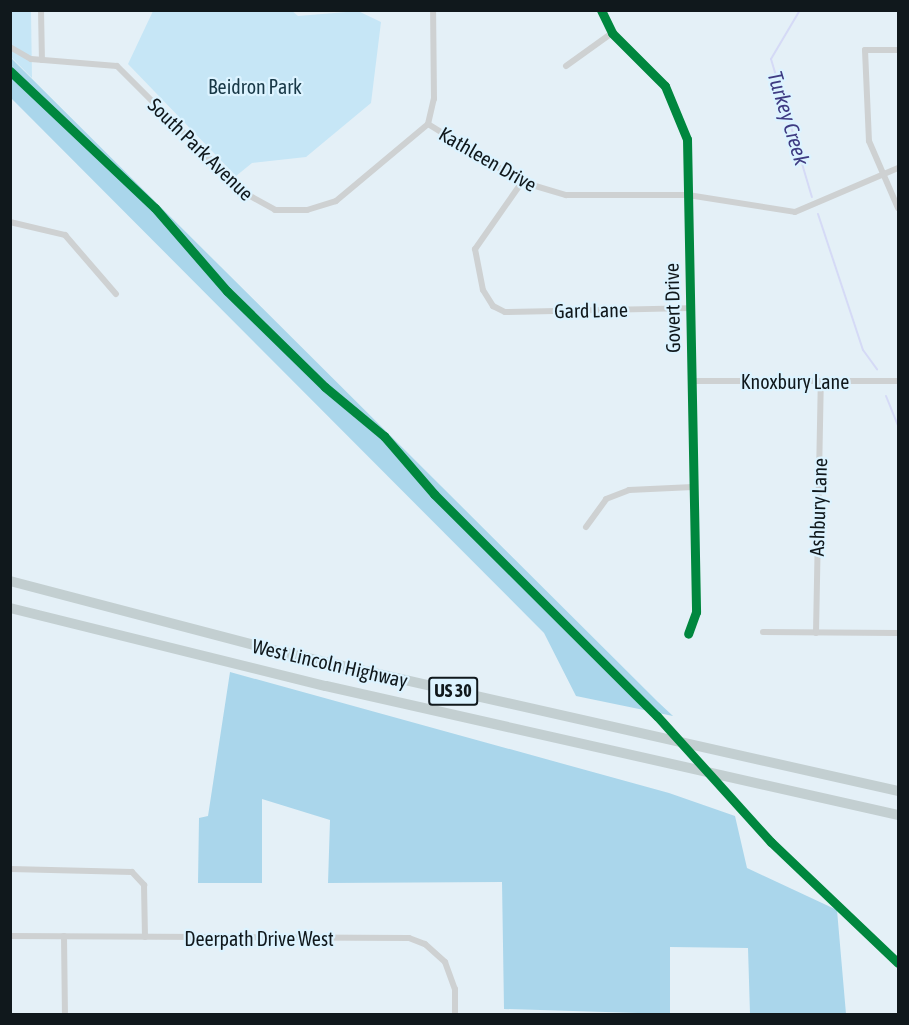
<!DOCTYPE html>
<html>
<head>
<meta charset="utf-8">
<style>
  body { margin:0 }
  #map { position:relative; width:909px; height:1025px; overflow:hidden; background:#e4f0f7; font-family:"Asap Condensed",sans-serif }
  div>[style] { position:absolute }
  .green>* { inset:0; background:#c6e6f6 }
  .forest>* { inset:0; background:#aad6eb }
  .stream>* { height:2px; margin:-1px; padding:0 1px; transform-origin:1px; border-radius:1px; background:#d5daf6 }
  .street>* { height:6px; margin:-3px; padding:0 3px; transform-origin:3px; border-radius:3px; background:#ced1d2 }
  .primary>* { height:10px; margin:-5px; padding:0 5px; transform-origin:5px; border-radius:5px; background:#c3cfd1 }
  .cycleway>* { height:9px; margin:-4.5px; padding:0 4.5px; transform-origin:4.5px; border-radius:4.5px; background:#00873e }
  span { translate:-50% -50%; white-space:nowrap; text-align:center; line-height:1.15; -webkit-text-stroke:4.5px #dcf3ff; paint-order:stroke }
  .shield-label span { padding:2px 4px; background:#dcf3ff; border:2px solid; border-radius:4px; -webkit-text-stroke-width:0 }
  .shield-label { font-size:18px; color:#10181c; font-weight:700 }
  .park-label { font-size:20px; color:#183847 }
  .street-label { font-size:20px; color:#10181c }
  .water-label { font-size:21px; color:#3f3b82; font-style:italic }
  .frame { position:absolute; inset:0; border:12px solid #10181c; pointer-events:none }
</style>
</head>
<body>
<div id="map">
  <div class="green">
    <div style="clip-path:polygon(291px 10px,298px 16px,358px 11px,381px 22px,371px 103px,306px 157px,252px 163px,236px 176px,128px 64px,153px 11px)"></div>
    <div style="clip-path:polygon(10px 11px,31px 11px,32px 78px,11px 57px)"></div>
  </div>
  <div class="forest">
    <div style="clip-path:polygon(10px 57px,658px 702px,673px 716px,576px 696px,544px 633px,11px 98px)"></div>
    <div style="clip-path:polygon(230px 672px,669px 793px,735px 816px,747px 868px,837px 910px,846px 1014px,750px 1014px,748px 948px,670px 947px,670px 1014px,504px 1009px,502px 882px,328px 883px,330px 820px,262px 799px,262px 883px,198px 883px,199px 818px,208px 816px)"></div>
  </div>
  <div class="stream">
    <div style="left:800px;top:10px;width:57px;rotate:120.6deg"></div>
    <div style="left:771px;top:59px;width:144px;rotate:73.5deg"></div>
    <div style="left:818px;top:214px;width:143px;rotate:71.7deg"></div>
    <div style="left:863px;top:350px;width:24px;rotate:54deg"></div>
    <div style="left:886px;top:396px;width:31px;rotate:68deg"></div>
  </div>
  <div class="street">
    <div style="left:41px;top:10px;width:50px;rotate:88.9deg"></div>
    <div style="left:601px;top:10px;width:25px;rotate:64deg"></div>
    <div style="left:612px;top:33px;width:75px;rotate:45deg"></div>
    <div style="left:665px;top:86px;width:57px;rotate:67.5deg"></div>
    <div style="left:687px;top:139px;width:473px;rotate:88.9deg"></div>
    <div style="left:696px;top:612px;width:23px;rotate:110deg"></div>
    <div style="left:10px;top:47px;width:24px;rotate:30deg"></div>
    <div style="left:31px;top:59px;width:86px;rotate:4.7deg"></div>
    <div style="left:117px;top:66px;width:178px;rotate:45deg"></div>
    <div style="left:243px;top:192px;width:37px;rotate:29deg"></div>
    <div style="left:275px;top:210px;width:32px"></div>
    <div style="left:307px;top:210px;width:30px;rotate:-17deg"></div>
    <div style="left:336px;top:201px;width:120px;rotate:-39.9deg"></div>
    <div style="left:428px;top:124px;width:26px;rotate:-77deg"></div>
    <div style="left:434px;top:99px;width:89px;rotate:-90.6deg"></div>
    <div style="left:898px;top:50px;width:33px;rotate:180deg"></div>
    <div style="left:865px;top:50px;width:91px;rotate:87.5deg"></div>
    <div style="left:869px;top:141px;width:73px;rotate:66.6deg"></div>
    <div style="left:566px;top:66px;width:57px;rotate:-35.7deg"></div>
    <div style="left:428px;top:124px;width:110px;rotate:31.7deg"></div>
    <div style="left:522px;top:182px;width:46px;rotate:16.5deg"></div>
    <div style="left:566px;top:195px;width:122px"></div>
    <div style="left:688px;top:195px;width:108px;rotate:9deg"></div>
    <div style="left:795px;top:212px;width:112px;rotate:-23.1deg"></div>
    <div style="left:522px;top:182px;width:82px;rotate:125deg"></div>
    <div style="left:475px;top:249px;width:42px;rotate:79deg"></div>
    <div style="left:483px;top:290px;width:19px;rotate:58deg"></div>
    <div style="left:493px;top:306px;width:13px;rotate:27deg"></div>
    <div style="left:505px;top:312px;width:185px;rotate:-1.2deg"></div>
    <div style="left:10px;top:222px;width:57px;rotate:13.3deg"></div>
    <div style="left:65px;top:235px;width:78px;rotate:49.2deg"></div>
    <div style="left:692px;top:381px;width:206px"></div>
    <div style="left:586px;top:527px;width:34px;rotate:-54deg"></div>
    <div style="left:606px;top:499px;width:25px;rotate:-21deg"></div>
    <div style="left:629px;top:490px;width:64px;rotate:-2.7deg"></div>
    <div style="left:763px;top:632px;width:135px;rotate:0.4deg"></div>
    <div style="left:816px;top:633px;width:251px;rotate:-88.9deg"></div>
    <div style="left:10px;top:869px;width:122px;rotate:1.4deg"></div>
    <div style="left:132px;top:872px;width:18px;rotate:47deg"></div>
    <div style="left:144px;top:885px;width:52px;rotate:88.9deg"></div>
    <div style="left:10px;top:936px;width:399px;rotate:0.3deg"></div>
    <div style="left:409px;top:938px;width:17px;rotate:21deg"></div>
    <div style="left:425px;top:944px;width:27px;rotate:42deg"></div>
    <div style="left:445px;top:962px;width:29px;rotate:70deg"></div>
    <div style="left:455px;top:989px;width:25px;rotate:90deg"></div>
    <div style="left:64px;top:936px;width:78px;rotate:89.3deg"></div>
  </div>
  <div class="primary">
    <div style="left:10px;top:581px;width:284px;rotate:14.7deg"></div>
    <div style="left:285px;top:653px;width:628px;rotate:12.69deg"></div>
    <div style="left:10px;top:608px;width:325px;rotate:13.9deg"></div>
    <div style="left:326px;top:686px;width:586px;rotate:12.71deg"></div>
  </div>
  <div class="cycleway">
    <div style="left:601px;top:10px;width:25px;rotate:64deg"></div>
    <div style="left:612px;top:33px;width:75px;rotate:45deg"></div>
    <div style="left:665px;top:86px;width:57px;rotate:67.5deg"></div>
    <div style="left:687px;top:139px;width:473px;rotate:88.9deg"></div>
    <div style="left:696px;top:612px;width:23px;rotate:110deg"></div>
    <div style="left:10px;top:71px;width:199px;rotate:43.4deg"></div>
    <div style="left:155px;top:208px;width:110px;rotate:49.1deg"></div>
    <div style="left:227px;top:291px;width:137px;rotate:44.4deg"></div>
    <div style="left:325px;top:387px;width:77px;rotate:39.7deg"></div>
    <div style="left:384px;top:436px;width:77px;rotate:49.2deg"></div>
    <div style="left:434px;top:494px;width:315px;rotate:44.9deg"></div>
    <div style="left:657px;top:716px;width:170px;rotate:47.9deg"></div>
    <div style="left:771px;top:842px;width:175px;rotate:43.6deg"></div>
  </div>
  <div class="shield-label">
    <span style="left:453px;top:691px">US 30</span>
  </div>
  <div class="park-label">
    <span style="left:255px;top:86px">Beidron Park</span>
  </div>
  <div class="street-label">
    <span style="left:201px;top:149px;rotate:44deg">South Park Avenue</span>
    <span style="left:488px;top:159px;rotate:30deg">Kathleen Drive</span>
    <span style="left:672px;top:308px;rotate:-91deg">Govert Drive</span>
    <span style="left:591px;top:310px;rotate:-1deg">Gard Lane</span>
    <span style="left:795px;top:381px">Knoxbury Lane</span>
    <span style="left:818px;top:507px;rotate:-88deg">Ashbury Lane</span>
    <span style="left:330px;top:663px;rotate:13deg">West Lincoln Highway</span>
    <span style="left:259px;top:938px">Deerpath Drive West</span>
  </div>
  <div class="water-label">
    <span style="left:789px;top:118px;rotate:73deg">Turkey Creek</span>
  </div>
  <div class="frame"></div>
</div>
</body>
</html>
